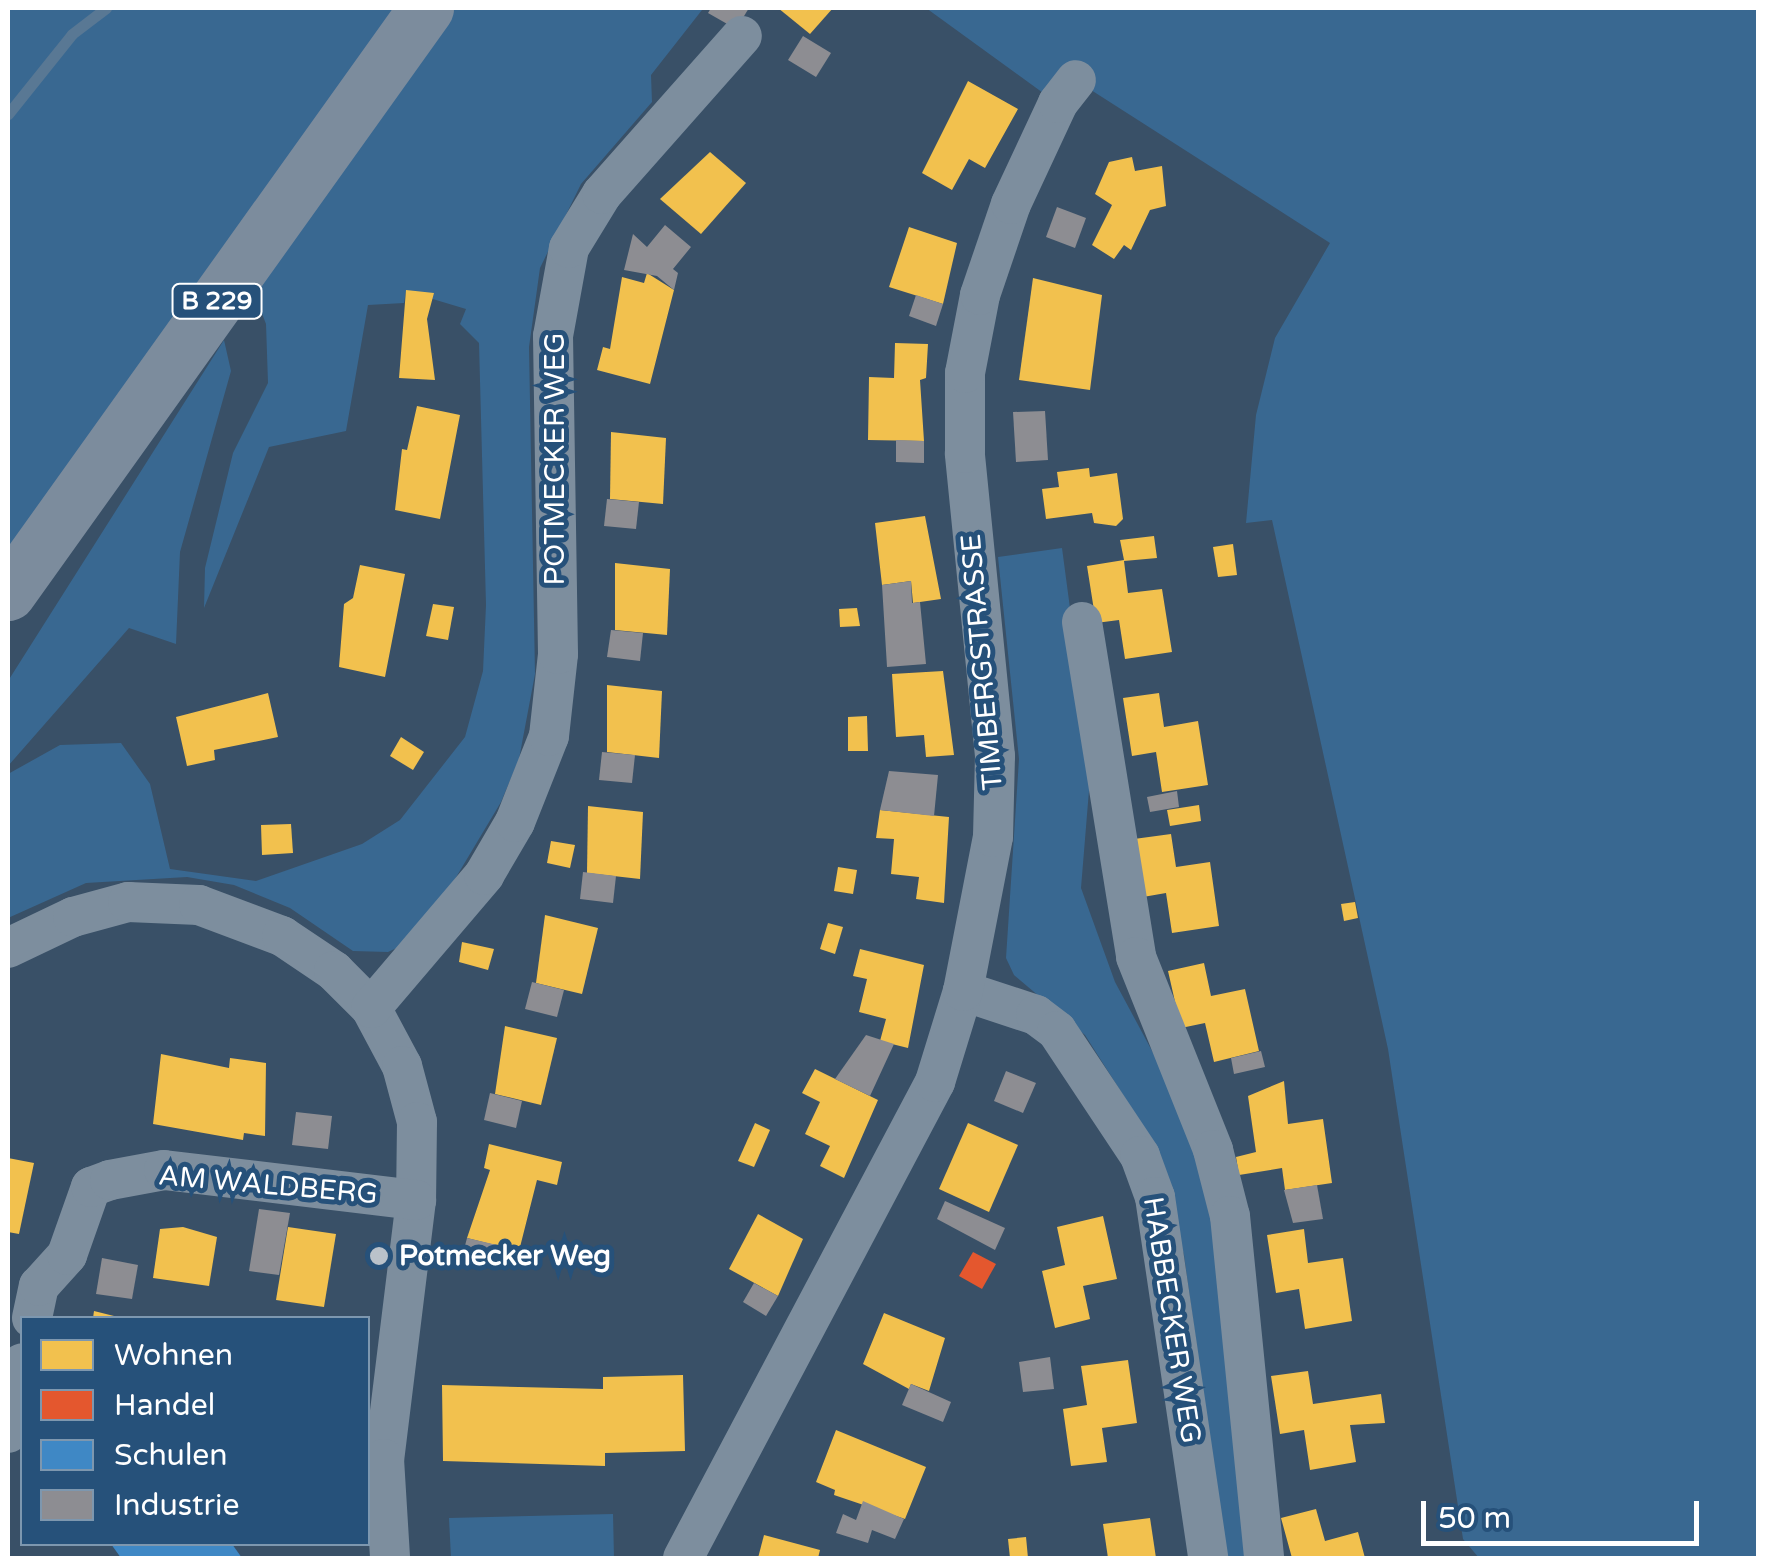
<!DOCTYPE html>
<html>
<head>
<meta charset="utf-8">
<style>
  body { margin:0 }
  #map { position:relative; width:1766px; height:1566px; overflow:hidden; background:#395067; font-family:"Varela Round",sans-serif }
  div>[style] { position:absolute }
  .green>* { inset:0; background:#396891 }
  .homes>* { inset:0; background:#f2c14e }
  .shops>* { inset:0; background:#e4572e }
  .schools>* { inset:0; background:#3f88c5 }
  .industry>* { inset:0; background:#8d8d92 }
  .stream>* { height:11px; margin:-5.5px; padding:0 5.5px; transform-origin:5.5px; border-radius:5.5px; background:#597894 }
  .minor>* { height:40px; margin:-20px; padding:0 20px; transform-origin:20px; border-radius:20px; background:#7d8e9e }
  .primary>* { height:55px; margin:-27.5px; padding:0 27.5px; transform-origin:27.5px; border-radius:27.5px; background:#7c8c9d }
  .dots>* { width:28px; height:28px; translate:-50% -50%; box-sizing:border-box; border:5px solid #26517a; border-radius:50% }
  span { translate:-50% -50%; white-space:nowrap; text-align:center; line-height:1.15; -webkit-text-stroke:10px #26517a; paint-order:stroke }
  .shield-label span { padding:2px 8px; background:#26517a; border:2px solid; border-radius:8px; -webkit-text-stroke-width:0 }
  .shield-label { font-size:25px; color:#fff; font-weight:700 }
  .street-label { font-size:28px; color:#fff }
  .poi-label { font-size:28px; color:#fff; font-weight:700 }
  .left { translate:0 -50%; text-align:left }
  .frame { position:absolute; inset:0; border:10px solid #fff; pointer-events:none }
  .legend { position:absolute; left:20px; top:1316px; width:350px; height:230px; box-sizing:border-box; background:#26517a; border:2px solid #7d97af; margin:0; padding:12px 18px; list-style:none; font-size:30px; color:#fff }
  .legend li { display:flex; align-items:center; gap:20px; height:50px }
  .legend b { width:50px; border:2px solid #7d97af }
  .scale { position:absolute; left:1421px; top:1501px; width:278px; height:45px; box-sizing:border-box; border:5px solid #fff; border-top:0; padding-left:12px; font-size:30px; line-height:35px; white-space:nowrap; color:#fff; -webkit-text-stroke:8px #26517a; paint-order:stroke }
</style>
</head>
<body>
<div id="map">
  <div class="green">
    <div style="clip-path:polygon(8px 8px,395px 8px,8px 549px)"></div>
    <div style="clip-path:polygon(447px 8px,702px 10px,651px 75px,652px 102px,581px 184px,540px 268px,529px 347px,535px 674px,519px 759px,501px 802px,455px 879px,403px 945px,388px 952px,353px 951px,290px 908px,234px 885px,187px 877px,86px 883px,8px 918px,8px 774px,60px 745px,121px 743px,150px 784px,170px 869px,256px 881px,362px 844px,400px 820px,465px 737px,483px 671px,486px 605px,479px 343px,460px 324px,466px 309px,406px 291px,404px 303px,368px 305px,346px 431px,269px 447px,204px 608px,205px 568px,233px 453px,268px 383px,266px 324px,254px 293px)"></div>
    <div style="clip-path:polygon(926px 8px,1758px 8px,1758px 1558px,1479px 1558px,1463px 1539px,1388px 1049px,1272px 520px,1246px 523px,1256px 415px,1275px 338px,1330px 243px,1091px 90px,1072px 114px)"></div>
    <div style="clip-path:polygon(224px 340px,231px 371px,180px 552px,176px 644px,129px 628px,8px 766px,8px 681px)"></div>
    <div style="clip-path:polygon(1062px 548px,1091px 766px,1081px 888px,1115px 982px,1158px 1062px,1211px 1183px,1252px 1558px,1226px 1558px,1184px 1255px,1151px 1139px,1085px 1035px,1014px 975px,1006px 958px,1019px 759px,998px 557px)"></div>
    <div style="clip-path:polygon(613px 1514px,614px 1558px,451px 1558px,449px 1518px)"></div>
  </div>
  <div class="homes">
    <div style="clip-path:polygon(778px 8px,833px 8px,810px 34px)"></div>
    <div style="clip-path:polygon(968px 81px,1018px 109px,985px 168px,969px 159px,952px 190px,922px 173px)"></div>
    <div style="clip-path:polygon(710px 152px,746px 183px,701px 234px,660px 199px)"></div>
    <div style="clip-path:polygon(1132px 157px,1135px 171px,1162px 166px,1166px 206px,1150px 210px,1131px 250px,1124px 245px,1114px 259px,1092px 245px,1112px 205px,1095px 194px,1109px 162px)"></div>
    <div style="clip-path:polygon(909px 227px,957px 243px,943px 304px,889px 287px)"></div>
    <div style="clip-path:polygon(647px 273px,674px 290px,650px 384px,597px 370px,603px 347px,610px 349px,622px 277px,644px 283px)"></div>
    <div style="clip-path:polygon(1033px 278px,1102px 295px,1090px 390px,1019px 380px)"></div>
    <div style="clip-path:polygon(406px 290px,434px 293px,427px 319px,435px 380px,399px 378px)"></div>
    <div style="clip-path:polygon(895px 343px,928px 344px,926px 378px,920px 380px,924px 441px,868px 440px,869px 377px,894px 378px)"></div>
    <div style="clip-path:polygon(417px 406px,460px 415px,440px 519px,395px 510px,402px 449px,407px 450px)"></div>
    <div style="clip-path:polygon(611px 432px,666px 438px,663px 504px,610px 499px)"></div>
    <div style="clip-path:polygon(1089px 468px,1090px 477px,1117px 473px,1123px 519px,1116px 526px,1094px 523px,1092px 513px,1046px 519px,1042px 489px,1059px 487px,1057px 472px)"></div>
    <div style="clip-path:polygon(925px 516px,941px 599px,913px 603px,911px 581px,882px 585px,875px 523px)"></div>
    <div style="clip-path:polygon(1154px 536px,1157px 558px,1124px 561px,1128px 593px,1162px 589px,1172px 652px,1125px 659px,1119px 620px,1096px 623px,1087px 566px,1124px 560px,1120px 540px)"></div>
    <div style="clip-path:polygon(1233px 544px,1237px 575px,1218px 577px,1213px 547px)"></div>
    <div style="clip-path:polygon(615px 563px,670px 569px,667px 635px,615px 630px)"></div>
    <div style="clip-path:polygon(360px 565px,405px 574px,385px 677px,339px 667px,344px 604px,353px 598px)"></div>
    <div style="clip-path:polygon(433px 604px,454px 607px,448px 640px,426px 636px)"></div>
    <div style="clip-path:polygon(857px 608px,860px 626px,840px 627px,839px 609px)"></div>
    <div style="clip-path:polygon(943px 671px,954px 755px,926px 757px,924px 735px,896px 737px,892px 674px)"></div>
    <div style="clip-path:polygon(607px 685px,662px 691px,659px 758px,607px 752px)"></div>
    <div style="clip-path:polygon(268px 693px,278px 737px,214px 750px,215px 760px,187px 766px,176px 717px)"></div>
    <div style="clip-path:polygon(1159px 693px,1164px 727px,1198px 721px,1208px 785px,1162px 792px,1156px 752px,1132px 756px,1123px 698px)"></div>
    <div style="clip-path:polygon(867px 716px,868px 751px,848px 751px,848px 717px)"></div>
    <div style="clip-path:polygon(401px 737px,424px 752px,413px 770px,390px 756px)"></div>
    <div style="clip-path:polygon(1199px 805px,1201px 821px,1170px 826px,1167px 810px)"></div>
    <div style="clip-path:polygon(588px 806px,643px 812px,640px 879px,587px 873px)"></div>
    <div style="clip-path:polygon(880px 810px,949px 817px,944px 903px,916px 899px,919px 877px,891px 874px,894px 839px,876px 838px)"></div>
    <div style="clip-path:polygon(291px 824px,293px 853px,262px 855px,261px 825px)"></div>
    <div style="clip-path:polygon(1171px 834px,1176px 867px,1210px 862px,1219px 926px,1172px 933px,1166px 893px,1143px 897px,1134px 839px)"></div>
    <div style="clip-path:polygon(551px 841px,575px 845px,570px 868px,547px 863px)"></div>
    <div style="clip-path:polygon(838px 867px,857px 870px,853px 894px,834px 891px)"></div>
    <div style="clip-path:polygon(1355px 902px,1358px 918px,1344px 921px,1341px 904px)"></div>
    <div style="clip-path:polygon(545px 915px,598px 928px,582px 994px,536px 983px)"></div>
    <div style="clip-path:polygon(828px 923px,843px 927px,835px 954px,820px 949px)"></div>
    <div style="clip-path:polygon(462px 942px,494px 949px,488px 970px,459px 962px)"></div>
    <div style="clip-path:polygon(860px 949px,924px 965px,908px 1048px,880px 1041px,886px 1019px,859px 1012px,867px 979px,853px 976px)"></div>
    <div style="clip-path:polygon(1204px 963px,1211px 996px,1245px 989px,1259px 1051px,1214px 1062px,1205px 1023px,1181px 1028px,1168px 971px)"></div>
    <div style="clip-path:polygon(505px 1026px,557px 1038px,541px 1105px,495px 1094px)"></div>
    <div style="clip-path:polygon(161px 1054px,229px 1068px,230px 1058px,266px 1063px,265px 1136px,244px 1133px,243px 1140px,153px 1124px)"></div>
    <div style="clip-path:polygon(815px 1069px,878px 1100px,844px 1178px,820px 1166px,830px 1146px,805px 1134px,820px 1102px,802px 1093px)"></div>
    <div style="clip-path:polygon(1284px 1081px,1288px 1124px,1323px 1119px,1332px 1183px,1285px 1190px,1282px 1168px,1239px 1175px,1236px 1157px,1256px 1152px,1248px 1096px)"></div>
    <div style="clip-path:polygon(755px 1123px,770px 1130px,754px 1167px,738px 1161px)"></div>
    <div style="clip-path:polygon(968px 1123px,1018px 1145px,989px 1212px,939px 1189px)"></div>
    <div style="clip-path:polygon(489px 1144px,562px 1162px,557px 1185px,537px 1180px,519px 1251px,467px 1238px,490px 1170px,484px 1168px)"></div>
    <div style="clip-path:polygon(8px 1158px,34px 1163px,19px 1234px,8px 1232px)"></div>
    <div style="clip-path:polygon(758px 1214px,803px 1239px,778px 1296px,729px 1269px)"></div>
    <div style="clip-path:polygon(1103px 1216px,1117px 1279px,1083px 1286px,1090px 1319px,1055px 1328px,1042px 1271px,1065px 1265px,1057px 1227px)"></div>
    <div style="clip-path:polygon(183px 1227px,217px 1237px,209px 1286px,153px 1278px,160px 1229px)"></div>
    <div style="clip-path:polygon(288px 1227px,336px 1234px,324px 1307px,276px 1300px)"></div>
    <div style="clip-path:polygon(1304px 1229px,1308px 1263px,1343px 1258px,1352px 1321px,1305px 1329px,1299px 1289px,1276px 1293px,1267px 1235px)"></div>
    <div style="clip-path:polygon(94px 1311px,118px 1317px,118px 1318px,93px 1318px)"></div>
    <div style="clip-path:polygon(884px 1313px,945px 1338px,929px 1391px,911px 1384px,909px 1389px,863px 1364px)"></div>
    <div style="clip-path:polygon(1128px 1360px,1137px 1423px,1102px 1428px,1107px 1462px,1071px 1466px,1063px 1409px,1087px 1405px,1081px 1366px)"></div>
    <div style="clip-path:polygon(1308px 1371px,1313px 1404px,1381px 1394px,1385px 1423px,1350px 1425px,1356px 1462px,1310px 1470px,1304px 1430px,1280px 1434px,1271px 1376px)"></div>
    <div style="clip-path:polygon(683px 1375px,685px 1451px,605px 1453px,605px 1466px,443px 1461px,442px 1385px,603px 1389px,603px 1377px)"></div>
    <div style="clip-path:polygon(836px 1430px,926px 1467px,905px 1519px,834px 1495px,835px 1490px,816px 1482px)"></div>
    <div style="clip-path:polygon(1316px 1509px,1325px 1541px,1358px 1532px,1365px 1558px,1292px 1558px,1281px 1518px)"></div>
    <div style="clip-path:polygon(1150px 1518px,1156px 1558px,1108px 1558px,1103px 1524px)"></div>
    <div style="clip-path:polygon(764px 1535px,820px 1550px,818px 1558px,758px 1558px)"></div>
    <div style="clip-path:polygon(1026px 1537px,1028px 1558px,1010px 1558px,1008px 1539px)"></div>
  </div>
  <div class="shops">
    <div style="clip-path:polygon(973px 1252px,996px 1264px,982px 1289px,959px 1276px)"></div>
  </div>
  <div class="schools">
    <div style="clip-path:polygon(111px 1544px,232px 1544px,242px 1558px,121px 1558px)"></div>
  </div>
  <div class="industry">
    <div style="clip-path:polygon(711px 8px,749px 8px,736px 29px,708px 13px)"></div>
    <div style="clip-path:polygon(803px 36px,831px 53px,816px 77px,788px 60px)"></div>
    <div style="clip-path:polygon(1057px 207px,1086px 218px,1075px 248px,1046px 237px)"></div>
    <div style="clip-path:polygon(665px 225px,691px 247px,673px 269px,678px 273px,674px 290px,657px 276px,624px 270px,633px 234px,647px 247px)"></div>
    <div style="clip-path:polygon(916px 295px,943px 304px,936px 326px,909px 316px)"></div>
    <div style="clip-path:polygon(1045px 411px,1048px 460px,1016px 462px,1013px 412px)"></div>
    <div style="clip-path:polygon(896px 440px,924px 441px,924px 463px,896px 462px)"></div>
    <div style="clip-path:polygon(607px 499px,639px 502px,636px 529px,604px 526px)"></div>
    <div style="clip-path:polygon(911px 581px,912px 603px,920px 602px,926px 664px,887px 667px,882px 585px)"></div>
    <div style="clip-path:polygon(611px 630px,643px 633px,640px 661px,607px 657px)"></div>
    <div style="clip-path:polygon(602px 752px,635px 755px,632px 783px,599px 780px)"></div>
    <div style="clip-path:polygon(889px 771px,938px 775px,934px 816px,880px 810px)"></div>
    <div style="clip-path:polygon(1177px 791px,1179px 807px,1150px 812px,1147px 797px)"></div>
    <div style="clip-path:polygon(583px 872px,616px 876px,613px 903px,580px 899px)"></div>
    <div style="clip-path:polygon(532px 982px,564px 990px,557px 1017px,525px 1009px)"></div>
    <div style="clip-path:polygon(866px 1035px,894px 1044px,870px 1096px,835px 1079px)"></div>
    <div style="clip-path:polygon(1261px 1051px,1265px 1067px,1234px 1074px,1231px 1058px)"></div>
    <div style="clip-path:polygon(1006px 1071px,1036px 1083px,1023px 1113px,994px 1101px)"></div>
    <div style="clip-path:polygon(490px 1093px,522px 1101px,516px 1128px,484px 1120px)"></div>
    <div style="clip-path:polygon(296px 1112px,332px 1116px,328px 1149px,292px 1145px)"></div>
    <div style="clip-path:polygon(1317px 1185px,1323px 1219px,1293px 1223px,1284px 1190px)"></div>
    <div style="clip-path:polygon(945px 1201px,1005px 1228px,995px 1250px,937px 1219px)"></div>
    <div style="clip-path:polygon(259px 1209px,290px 1213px,279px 1275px,249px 1271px)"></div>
    <div style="clip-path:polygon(467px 1238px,514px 1249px,510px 1267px,461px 1261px)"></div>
    <div style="clip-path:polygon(102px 1258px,138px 1265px,132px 1299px,96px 1294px)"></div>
    <div style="clip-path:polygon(754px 1283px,778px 1296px,766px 1316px,743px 1302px)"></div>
    <div style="clip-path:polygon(1050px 1357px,1054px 1389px,1023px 1392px,1019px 1362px)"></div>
    <div style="clip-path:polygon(911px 1384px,951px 1402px,943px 1422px,902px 1405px)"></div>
    <div style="clip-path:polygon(863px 1501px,904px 1519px,895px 1539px,872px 1530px,868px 1543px,836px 1533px,843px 1514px,856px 1520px)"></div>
  </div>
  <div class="stream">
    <div style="left:8px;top:114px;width:102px;rotate:-51.3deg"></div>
    <div style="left:72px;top:34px;width:43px;rotate:-37.4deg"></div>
  </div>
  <div class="minor">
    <div style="left:1082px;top:622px;width:339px;rotate:80.8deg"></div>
    <div style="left:1136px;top:957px;width:208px;rotate:68.2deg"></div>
    <div style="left:1213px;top:1150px;width:68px;rotate:75.6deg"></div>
    <div style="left:1230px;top:1216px;width:344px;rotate:84.3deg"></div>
    <div style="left:8px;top:948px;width:72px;rotate:-25.5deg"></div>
    <div style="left:73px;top:917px;width:57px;rotate:-15.3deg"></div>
    <div style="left:128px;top:902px;width:71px;rotate:2.4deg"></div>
    <div style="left:199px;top:905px;width:89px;rotate:20.5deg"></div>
    <div style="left:282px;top:936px;width:63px;rotate:33.9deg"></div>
    <div style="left:334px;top:971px;width:52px;rotate:45deg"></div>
    <div style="left:371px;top:1008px;width:66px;rotate:61.9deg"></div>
    <div style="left:402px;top:1066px;width:58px;rotate:75deg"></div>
    <div style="left:417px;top:1122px;width:78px;rotate:90.7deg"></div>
    <div style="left:416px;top:1200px;width:261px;rotate:97deg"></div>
    <div style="left:384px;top:1459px;width:99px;rotate:86.5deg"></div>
    <div style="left:963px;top:991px;width:77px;rotate:18.2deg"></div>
    <div style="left:1036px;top:1015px;width:26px;rotate:37deg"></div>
    <div style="left:1057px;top:1031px;width:150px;rotate:56.4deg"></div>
    <div style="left:1140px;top:1156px;width:44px;rotate:69.9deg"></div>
    <div style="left:1155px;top:1197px;width:365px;rotate:81.6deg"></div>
    <div style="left:371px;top:1008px;width:175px;rotate:-49.6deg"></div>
    <div style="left:484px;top:875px;width:61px;rotate:-59.7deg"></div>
    <div style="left:515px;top:822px;width:92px;rotate:-68.4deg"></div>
    <div style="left:549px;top:736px;width:82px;rotate:-83.7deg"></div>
    <div style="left:558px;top:654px;width:318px;rotate:-90.9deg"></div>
    <div style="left:553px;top:336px;width:89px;rotate:-79.7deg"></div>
    <div style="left:569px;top:248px;width:63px;rotate:-58.6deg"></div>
    <div style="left:602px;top:194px;width:211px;rotate:-48.5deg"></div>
    <div style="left:32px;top:1318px;width:33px;rotate:-78deg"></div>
    <div style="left:39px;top:1286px;width:42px;rotate:-47.9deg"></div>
    <div style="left:67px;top:1255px;width:72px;rotate:-70.6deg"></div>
    <div style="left:91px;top:1187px;width:20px;rotate:-20deg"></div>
    <div style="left:110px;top:1180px;width:55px;rotate:-10.5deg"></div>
    <div style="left:164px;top:1170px;width:254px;rotate:6.8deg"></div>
    <div style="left:8px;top:1433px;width:71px;rotate:-78.7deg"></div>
    <div style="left:683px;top:1558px;width:539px;rotate:-62.1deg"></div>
    <div style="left:935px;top:1082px;width:95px;rotate:-72.9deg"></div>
    <div style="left:963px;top:991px;width:157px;rotate:-79deg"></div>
    <div style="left:993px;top:837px;width:81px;rotate:-88.6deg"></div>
    <div style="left:995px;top:756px;width:304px;rotate:-95.7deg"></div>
    <div style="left:965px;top:453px;width:80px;rotate:-90deg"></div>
    <div style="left:965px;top:373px;width:79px;rotate:-79.1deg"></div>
    <div style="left:980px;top:295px;width:96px;rotate:-71.2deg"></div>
    <div style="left:1011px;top:204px;width:111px;rotate:-65deg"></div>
    <div style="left:1058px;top:103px;width:29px;rotate:-52deg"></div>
  </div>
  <div class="primary">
    <div style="left:8px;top:593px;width:719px;rotate:-54.45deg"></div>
  </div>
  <div class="dots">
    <div style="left:379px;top:1256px;background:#bac2ca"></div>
  </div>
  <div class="shield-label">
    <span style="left:217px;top:301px">B 229</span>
  </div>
  <div class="street-label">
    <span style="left:555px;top:459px;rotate:-90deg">POTMECKER WEG</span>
    <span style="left:982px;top:662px;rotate:-95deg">TIMBERGSTRASSE</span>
    <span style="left:268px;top:1185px;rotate:5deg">AM WALDBERG</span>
    <span style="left:1172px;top:1320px;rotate:81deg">HABBECKER WEG</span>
  </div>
  <div class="poi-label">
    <span class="left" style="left:399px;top:1256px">Potmecker Weg</span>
  </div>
  <div class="frame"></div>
  <ul class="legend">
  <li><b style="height:28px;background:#f2c14e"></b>Wohnen</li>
  <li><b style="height:28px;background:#e4572e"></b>Handel</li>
  <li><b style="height:28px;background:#3f88c5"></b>Schulen</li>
  <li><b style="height:28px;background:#8d8d92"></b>Industrie</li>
  </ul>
  <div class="scale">50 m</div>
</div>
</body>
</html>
